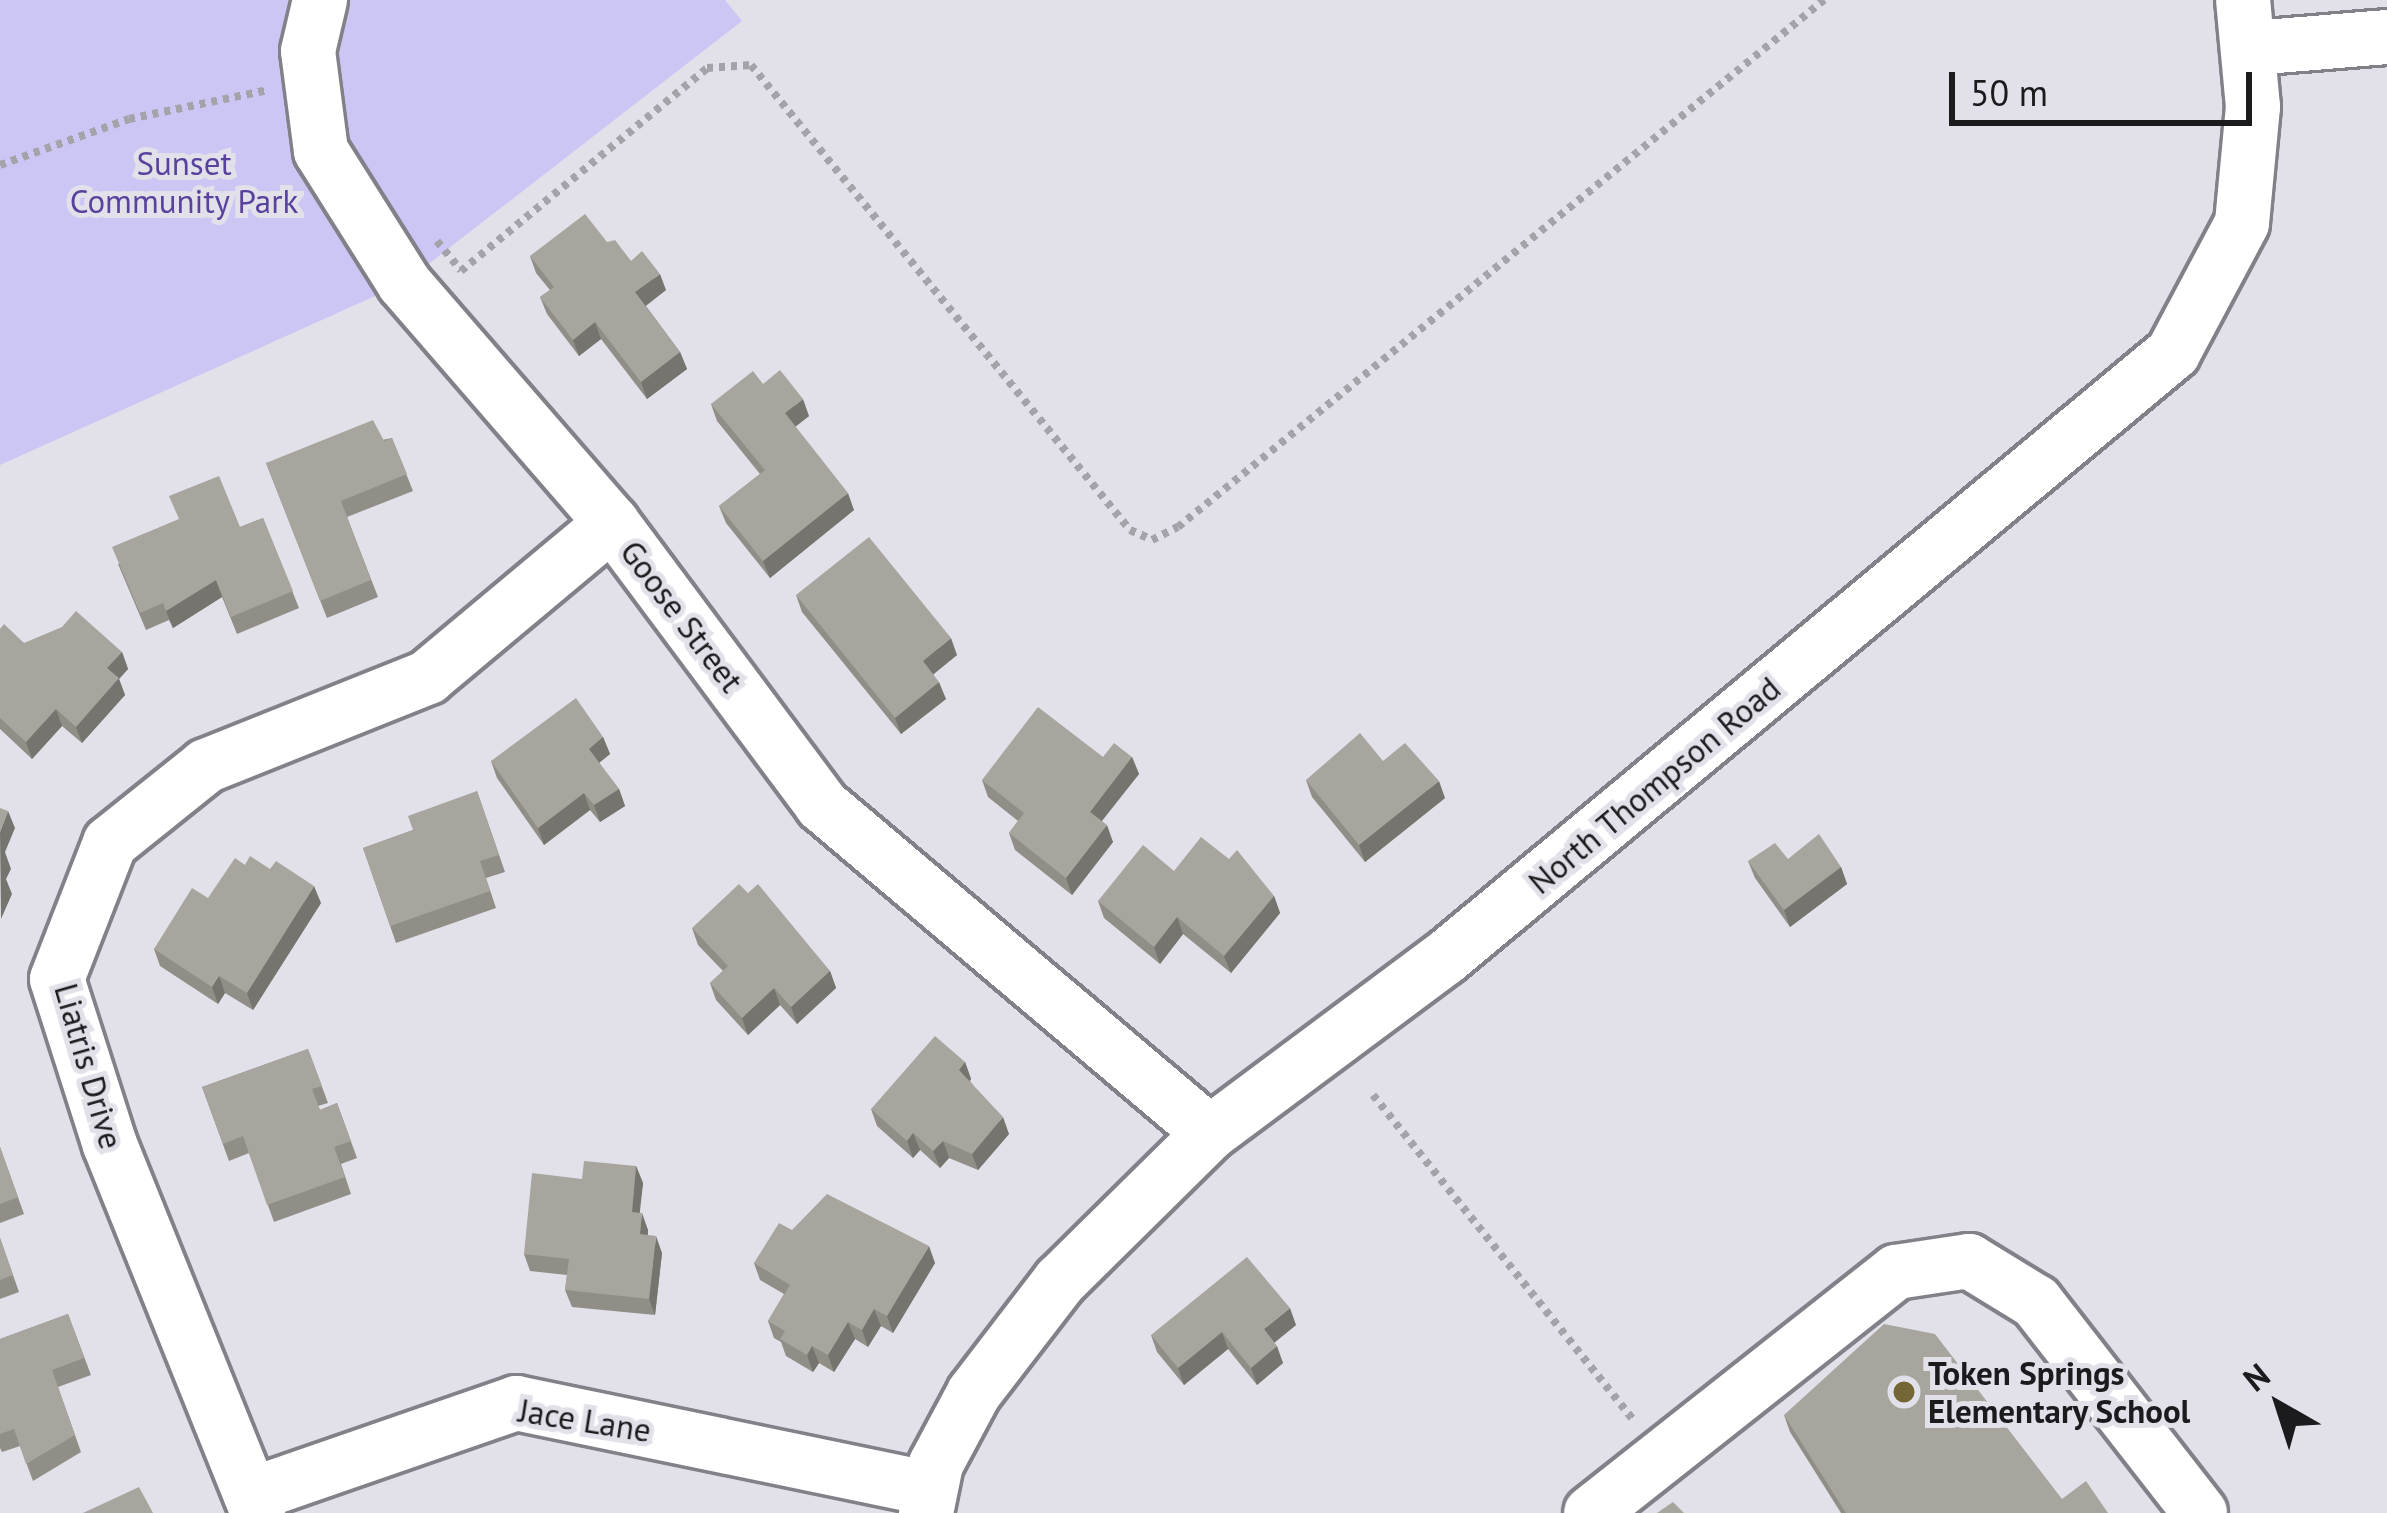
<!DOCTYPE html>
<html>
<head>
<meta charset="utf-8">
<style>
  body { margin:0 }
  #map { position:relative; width:2387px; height:1513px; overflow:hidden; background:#e2e1ea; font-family:"PT Sans",sans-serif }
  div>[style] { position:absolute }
  .green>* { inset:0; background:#ccc6f5 }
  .path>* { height:8px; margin-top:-4px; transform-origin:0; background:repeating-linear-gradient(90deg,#a4a3aa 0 6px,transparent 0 12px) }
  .roads { filter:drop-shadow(3px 0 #828189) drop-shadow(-3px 0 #828189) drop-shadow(0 3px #828189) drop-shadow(0 -3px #828189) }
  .minor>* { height:54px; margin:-27px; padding:0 27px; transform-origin:27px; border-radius:27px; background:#fff }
  .wall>* { inset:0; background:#908e87 }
  .shaded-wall>* { inset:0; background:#75746e }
  .building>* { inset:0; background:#a7a59d }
  .dots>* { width:33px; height:33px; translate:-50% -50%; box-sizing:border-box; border:6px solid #e2e1ea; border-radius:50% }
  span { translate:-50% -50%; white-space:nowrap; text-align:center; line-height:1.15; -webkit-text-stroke:10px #e2e1ea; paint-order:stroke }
  .park-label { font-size:33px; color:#59429d }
  .street-label { font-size:33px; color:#1b1b1e }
  .poi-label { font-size:33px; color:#1b1b1e; font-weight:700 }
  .left { translate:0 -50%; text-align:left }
  .north { position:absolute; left:2219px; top:1345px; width:120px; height:120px; -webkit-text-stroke:9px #e2e1ea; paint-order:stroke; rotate:321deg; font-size:33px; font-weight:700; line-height:48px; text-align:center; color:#1b1b1e }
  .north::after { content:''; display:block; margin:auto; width:42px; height:54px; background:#1b1b1e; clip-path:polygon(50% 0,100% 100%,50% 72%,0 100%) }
  .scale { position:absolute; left:1949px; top:72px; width:303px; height:54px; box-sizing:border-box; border:6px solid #1b1b1e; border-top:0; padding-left:15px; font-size:36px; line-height:42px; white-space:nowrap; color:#1b1b1e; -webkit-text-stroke:9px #e2e1ea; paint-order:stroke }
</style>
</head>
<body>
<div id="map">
  <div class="green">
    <div style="clip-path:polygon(0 0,725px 0,742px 21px,404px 283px,0 465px)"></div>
  </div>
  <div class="path">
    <div style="left:0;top:165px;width:137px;rotate:-19.6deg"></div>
    <div style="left:129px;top:119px;width:142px;rotate:-11.8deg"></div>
    <div style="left:437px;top:241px;width:38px;rotate:51deg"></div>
    <div style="left:461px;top:271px;width:319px;rotate:-39.5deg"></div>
    <div style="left:707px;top:68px;width:44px;rotate:-3.9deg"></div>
    <div style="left:751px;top:65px;width:600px;rotate:50.82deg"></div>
    <div style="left:1130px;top:530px;width:24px;rotate:24deg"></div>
    <div style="left:1152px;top:540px;width:29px;rotate:-27deg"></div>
    <div style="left:1178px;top:527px;width:834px;rotate:-39.21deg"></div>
    <div style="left:1373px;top:1095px;width:419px;rotate:51.3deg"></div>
  </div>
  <div class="roads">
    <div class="minor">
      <div style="left:320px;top:0;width:52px;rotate:103.2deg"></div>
      <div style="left:308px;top:51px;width:101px;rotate:82.6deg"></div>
      <div style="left:321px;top:151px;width:156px;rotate:57.8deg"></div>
      <div style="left:404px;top:283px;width:318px;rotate:49.1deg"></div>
      <div style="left:612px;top:523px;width:352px;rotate:53.3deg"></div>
      <div style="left:822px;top:805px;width:508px;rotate:40.21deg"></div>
      <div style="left:2253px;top:48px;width:134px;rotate:-4.7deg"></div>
      <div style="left:251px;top:1495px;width:281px;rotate:-19.1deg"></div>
      <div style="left:516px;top:1403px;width:421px;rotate:11.7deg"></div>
      <div style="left:258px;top:1513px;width:397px;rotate:-111.9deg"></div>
      <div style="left:110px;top:1145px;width:174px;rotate:-107.7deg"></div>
      <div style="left:57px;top:979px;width:146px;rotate:-68.7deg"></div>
      <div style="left:110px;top:843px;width:123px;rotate:-38.7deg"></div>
      <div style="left:206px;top:766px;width:239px;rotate:-21.8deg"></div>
      <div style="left:428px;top:677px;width:240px;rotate:-39.9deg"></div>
      <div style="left:926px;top:1513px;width:50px;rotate:-78.5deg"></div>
      <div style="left:936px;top:1464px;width:81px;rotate:-61.8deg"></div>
      <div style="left:974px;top:1393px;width:141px;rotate:-52.5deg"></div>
      <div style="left:1060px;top:1281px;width:211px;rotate:-44.6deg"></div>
      <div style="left:1210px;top:1133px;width:293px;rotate:-36.7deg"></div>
      <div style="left:1445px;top:958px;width:947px;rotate:-39.73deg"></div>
      <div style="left:2173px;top:353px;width:147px;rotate:-62deg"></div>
      <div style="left:2242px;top:223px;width:117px;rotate:-84.6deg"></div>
      <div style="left:2253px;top:107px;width:107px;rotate:-95.3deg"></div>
      <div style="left:1591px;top:1513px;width:389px;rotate:-38.3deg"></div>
      <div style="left:1896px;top:1272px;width:74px;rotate:-8.6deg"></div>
      <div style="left:1969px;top:1261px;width:79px;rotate:31.5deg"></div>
      <div style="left:2036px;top:1302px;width:267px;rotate:52.1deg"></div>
    </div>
  </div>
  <div class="wall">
    <div style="clip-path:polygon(607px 242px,666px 290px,646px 306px,680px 352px,687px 369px,647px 399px,601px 339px,579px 356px,547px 314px,540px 297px,550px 290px,536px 273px,530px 256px)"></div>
    <div style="clip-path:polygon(763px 384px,809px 416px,795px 427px,854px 510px,770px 578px,726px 523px,719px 506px,760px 474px,717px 421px,711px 404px)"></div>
    <div style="clip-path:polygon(392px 438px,413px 491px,347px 517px,378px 597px,327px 618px,266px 463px)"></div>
    <div style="clip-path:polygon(263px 518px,299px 608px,237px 634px,222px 597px,173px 628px,169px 620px,146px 630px,118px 564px,240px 527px)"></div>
    <div style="clip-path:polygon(796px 595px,957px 655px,933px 674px,946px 699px,901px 734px,802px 612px)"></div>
    <div style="clip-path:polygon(0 629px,24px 643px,122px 652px,128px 669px,119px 679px,125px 695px,82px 743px,62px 726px,32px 759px,0 729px)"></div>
    <div style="clip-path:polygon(603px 737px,610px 754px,599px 763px,619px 789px,625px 806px,600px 822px,590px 810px,544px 845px,497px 778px,491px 761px)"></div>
    <div style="clip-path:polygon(1103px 757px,1132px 757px,1139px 774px,1102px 821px,1113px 842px,1072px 895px,1015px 850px,1009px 833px,1018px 821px,988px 797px,982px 780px)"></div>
    <div style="clip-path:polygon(1383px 761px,1445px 798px,1365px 862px,1312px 797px,1306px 780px)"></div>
    <div style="clip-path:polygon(477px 791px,505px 872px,486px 878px,496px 908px,396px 943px,363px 848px,413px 830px)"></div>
    <div style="clip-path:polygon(1788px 859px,1841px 867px,1847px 884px,1790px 927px,1755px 878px,1748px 861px)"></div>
    <div style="clip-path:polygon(1174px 871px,1274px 896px,1280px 913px,1231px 973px,1183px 934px,1160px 964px,1104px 918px,1098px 901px)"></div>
    <div style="clip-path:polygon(208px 898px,321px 903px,253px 1010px,225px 993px,218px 1004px,160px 966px,154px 949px)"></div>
    <div style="clip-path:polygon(692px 928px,830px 971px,836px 988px,797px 1024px,780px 1005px,748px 1035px,716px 1000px,710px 983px,723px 971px,698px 945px)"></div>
    <div style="clip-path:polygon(308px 1049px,328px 1103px,318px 1106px,320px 1110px,337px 1103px,357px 1158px,341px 1164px,351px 1194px,274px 1222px,249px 1153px,229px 1161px,202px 1087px)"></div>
    <div style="clip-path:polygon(965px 1062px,971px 1079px,970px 1081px,1009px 1134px,978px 1170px,949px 1158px,940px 1168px,920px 1150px,913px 1158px,877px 1126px,871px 1109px)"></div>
    <div style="clip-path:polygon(0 1147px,24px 1214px,0 1223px)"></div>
    <div style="clip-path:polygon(636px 1166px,643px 1183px,639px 1213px,648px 1230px,648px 1235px,662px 1253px,655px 1315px,572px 1307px,565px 1290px,567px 1275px,530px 1271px,524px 1254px,582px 1179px)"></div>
    <div style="clip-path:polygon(792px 1230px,935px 1263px,893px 1333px,881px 1326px,868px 1347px,855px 1339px,834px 1372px,819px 1363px,813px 1372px,786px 1356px,781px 1342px,774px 1338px,768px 1321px,784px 1294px,760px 1280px,754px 1263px)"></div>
    <div style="clip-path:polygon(0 1238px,19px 1292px,0 1299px)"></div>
    <div style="clip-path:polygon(68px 1314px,91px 1375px,58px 1387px,81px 1452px,33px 1481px,20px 1446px,2px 1452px,0 1448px,0 1339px)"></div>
    <div style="clip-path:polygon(1296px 1325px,1274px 1343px,1283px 1363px,1257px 1385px,1228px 1349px,1184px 1385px,1157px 1352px,1151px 1335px)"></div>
    <div style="clip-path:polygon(1784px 1415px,2062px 1499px,2108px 1513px,1841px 1513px,1790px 1432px)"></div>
  </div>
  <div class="shaded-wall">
    <div style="clip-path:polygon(660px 274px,666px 290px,641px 309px,635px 292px)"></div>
    <div style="clip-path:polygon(595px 322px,601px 339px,579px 356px,573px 340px)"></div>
    <div style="clip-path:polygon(680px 352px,687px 369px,647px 399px,641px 382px)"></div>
    <div style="clip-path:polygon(803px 399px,809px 416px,791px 430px,785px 413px)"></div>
    <div style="clip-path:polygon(848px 493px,854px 510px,770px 578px,763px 561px)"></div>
    <div style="clip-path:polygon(216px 580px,222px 597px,173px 628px,166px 611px)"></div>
    <div style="clip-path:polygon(951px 638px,957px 655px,929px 678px,923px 661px)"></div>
    <div style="clip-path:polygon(122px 652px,128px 669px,119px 679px,125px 695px,82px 743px,76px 727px,107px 668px)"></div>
    <div style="clip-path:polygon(939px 682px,946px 699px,901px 734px,895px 718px)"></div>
    <div style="clip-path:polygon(56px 709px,62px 726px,32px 759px,26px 742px)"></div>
    <div style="clip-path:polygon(603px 737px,610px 754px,595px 766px,589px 749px)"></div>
    <div style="clip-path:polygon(1132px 757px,1139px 774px,1096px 828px,1090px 812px)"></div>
    <div style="clip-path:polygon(1439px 781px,1445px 798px,1365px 862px,1359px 845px)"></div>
    <div style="clip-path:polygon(619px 789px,625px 806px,600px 822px,594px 805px)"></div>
    <div style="clip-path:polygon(584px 793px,590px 810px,544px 845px,538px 828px)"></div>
    <div style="clip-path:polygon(8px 811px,15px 828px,5px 852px,11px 869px,6px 879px,12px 894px,1px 919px,0 832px)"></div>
    <div style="clip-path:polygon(1107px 825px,1113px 842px,1072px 895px,1066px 878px)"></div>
    <div style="clip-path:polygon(1841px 867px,1847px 884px,1790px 927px,1784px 910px)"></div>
    <div style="clip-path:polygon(314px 886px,321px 903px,253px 1010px,247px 993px)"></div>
    <div style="clip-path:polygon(1274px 896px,1280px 913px,1231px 973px,1224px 956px)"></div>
    <div style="clip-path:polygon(1177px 917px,1183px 934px,1160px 964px,1154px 947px)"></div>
    <div style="clip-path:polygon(830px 971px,836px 988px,797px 1024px,791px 1007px)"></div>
    <div style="clip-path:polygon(219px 976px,225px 993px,218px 1004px,212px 987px)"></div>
    <div style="clip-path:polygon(774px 988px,780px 1005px,748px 1035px,742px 1018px)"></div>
    <div style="clip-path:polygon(965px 1062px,971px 1079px,965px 1087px,959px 1070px)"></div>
    <div style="clip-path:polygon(1003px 1117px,1009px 1134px,978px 1170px,972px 1154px)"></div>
    <div style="clip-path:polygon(913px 1133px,920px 1150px,913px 1158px,907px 1141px)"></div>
    <div style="clip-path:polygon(943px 1141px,949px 1158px,940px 1168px,933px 1151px)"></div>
    <div style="clip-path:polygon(636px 1166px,643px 1183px,638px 1229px,632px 1212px)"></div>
    <div style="clip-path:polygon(642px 1213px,648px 1230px,646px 1251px,640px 1234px)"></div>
    <div style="clip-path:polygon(656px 1236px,662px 1253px,655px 1315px,649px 1299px)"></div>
    <div style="clip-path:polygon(929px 1246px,935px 1263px,893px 1333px,887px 1316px)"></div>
    <div style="clip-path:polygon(1290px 1308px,1296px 1325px,1270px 1346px,1264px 1329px)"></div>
    <div style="clip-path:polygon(874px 1309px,881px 1326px,868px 1347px,862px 1330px)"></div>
    <div style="clip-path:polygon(848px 1322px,855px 1339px,834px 1372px,828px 1355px)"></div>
    <div style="clip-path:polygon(1222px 1332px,1228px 1349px,1184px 1385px,1178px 1368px)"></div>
    <div style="clip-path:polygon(812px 1346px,819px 1363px,813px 1372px,807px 1355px)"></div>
    <div style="clip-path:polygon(1277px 1346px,1283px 1363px,1257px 1385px,1251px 1368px)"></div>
  </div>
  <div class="building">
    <div style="clip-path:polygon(585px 214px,607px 242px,615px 240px,631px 261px,642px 251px,660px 274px,635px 292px,680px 352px,641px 382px,595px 322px,573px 340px,540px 297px,554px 287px,530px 256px)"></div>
    <div style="clip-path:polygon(780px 370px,803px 399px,785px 413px,848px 493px,763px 561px,719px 506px,765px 470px,711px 404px,753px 371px,763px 384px)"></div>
    <div style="clip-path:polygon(373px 420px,384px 441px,392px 438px,407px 474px,341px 501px,371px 580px,320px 601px,266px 463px)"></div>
    <div style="clip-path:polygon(219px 476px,240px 527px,263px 518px,293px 591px,231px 617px,216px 580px,166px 611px,163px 603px,140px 613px,112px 547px,179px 519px,169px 496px)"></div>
    <div style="clip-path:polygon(869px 537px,951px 638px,923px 661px,939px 682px,895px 718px,796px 595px)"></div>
    <div style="clip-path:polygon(76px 611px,122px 652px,107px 668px,119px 678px,76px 727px,56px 709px,26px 742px,0 718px,0 629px,4px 624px,24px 643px,62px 627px)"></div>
    <div style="clip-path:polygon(576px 698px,603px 737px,589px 749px,619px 789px,594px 805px,584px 793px,538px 828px,491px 761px)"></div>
    <div style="clip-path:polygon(1038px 707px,1103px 757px,1114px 743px,1132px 757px,1090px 812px,1107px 825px,1066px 878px,1009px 833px,1024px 813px,982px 780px)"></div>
    <div style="clip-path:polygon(1360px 733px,1383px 761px,1405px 743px,1439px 781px,1359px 845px,1306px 780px)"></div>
    <div style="clip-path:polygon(477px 791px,499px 855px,480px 861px,490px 891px,390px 926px,363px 848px,413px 830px,408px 816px)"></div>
    <div style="clip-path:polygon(0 808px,8px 811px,0 832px)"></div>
    <div style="clip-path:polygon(1819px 834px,1841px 867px,1784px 910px,1748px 861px,1775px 843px,1788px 859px)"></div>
    <div style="clip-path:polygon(1201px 837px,1229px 859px,1237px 850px,1274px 896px,1224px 956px,1177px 917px,1154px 947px,1098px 901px,1143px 845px,1174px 871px)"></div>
    <div style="clip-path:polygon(250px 856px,270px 869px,276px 861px,314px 886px,247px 993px,219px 976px,212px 987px,154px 949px,192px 888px,208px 898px,235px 858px,245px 865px)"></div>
    <div style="clip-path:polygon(739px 884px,748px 893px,758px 884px,830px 971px,791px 1007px,774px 988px,742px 1018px,710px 983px,728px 966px,692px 928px)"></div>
    <div style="clip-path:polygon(935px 1036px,965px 1062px,959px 1070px,1003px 1117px,972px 1154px,943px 1141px,933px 1151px,913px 1133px,907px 1141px,871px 1109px)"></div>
    <div style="clip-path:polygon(308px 1049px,322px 1086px,312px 1089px,320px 1110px,337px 1103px,351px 1141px,334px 1147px,345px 1177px,267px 1205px,243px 1136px,223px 1144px,202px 1087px)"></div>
    <div style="clip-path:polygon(0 1147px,18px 1197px,0 1204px)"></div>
    <div style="clip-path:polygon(584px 1161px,636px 1166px,632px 1212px,642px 1213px,640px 1234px,656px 1236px,649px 1299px,565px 1290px,569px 1259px,524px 1254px,532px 1173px,582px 1179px)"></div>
    <div style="clip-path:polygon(827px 1194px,929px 1246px,887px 1316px,874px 1309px,862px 1330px,848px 1322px,828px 1355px,812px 1346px,807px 1355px,780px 1339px,785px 1331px,768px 1321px,790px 1285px,754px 1263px,779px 1223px,792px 1230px)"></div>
    <div style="clip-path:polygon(0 1238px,13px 1275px,0 1280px)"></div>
    <div style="clip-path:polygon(1247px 1257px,1290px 1308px,1264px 1329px,1277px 1346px,1251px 1368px,1222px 1332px,1178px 1368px,1151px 1335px)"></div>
    <div style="clip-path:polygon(68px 1314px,84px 1358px,52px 1370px,75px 1435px,26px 1464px,14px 1429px,0 1434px,0 1339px)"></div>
    <div style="clip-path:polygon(1884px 1324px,1935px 1334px,2062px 1499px,2086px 1481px,2108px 1513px,1846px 1513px,1784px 1415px)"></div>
    <div style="clip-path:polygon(139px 1487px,153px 1513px,83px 1513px)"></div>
    <div style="clip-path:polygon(1673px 1502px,1684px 1513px,1657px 1513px)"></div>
  </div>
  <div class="dots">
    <div style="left:1904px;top:1392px;background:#756735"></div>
  </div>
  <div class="park-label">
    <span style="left:184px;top:182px">Sunset<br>Community Park</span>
  </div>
  <div class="street-label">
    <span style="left:682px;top:616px;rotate:53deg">Goose Street</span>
    <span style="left:1654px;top:785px;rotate:-40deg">North Thompson Road</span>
    <span style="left:89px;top:1066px;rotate:74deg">Liatris Drive</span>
    <span style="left:585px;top:1420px;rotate:9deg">Jace Lane</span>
  </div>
  <div class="poi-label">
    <span class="left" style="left:1928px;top:1392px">Token Springs<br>Elementary School</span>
  </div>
  <div class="north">N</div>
  <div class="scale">50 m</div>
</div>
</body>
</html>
